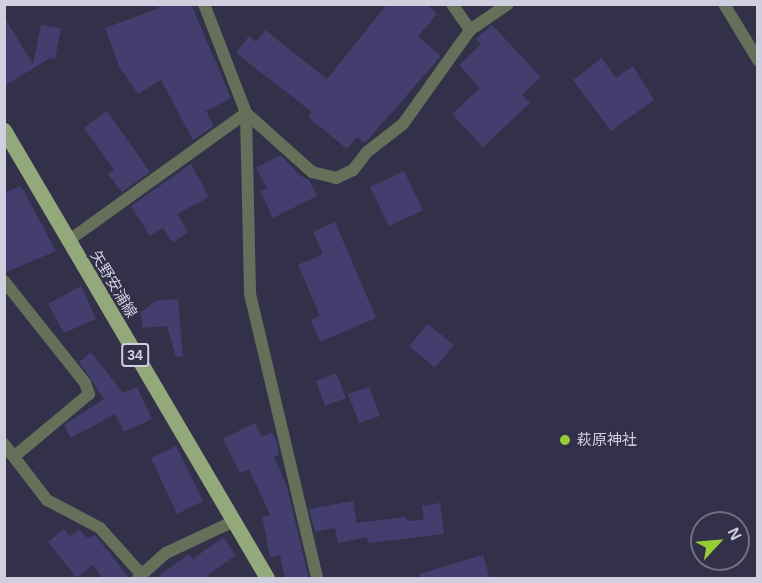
<!DOCTYPE html>
<html>
<head>
<meta charset="utf-8">
<style>
  body { margin:0 }
  #map { position:relative; width:762px; height:583px; overflow:hidden; background:#333049; font-family:Helvetica,"Noto Sans JP",sans-serif }
  div>[style] { position:absolute }
  .building>* { inset:0; background:#443e6e }
  .street>* { height:12px; margin:-6px; padding:0 6px; transform-origin:6px; border-radius:6px; background:#656f59 }
  .primary>* { height:15px; margin:-7.5px; padding:0 7.5px; transform-origin:7.5px; border-radius:7.5px; background:#94a97b }
  .dots>* { width:16px; height:16px; translate:-50% -50%; box-sizing:border-box; border:3px solid #333049; border-radius:50% }
  span { translate:-50% -50%; white-space:nowrap; text-align:center; line-height:1.15; -webkit-text-stroke:5px #333049; paint-order:stroke }
  .shield-label span { padding:2px 4px; background:#333049; border:2px solid; border-radius:4px; -webkit-text-stroke-width:0 }
  .shield-label { font-size:14px; color:#d0cfdf; font-weight:700 }
  .street-label { font-size:15px; color:#d0cfdf }
  .poi-label { font-size:15px; color:#d0cfdf }
  .left { translate:0 -50%; text-align:left }
  .frame { position:absolute; inset:0; border:6px solid #d0cfdf; pointer-events:none }
  .north { position:absolute; left:690px; top:511px; width:60px; height:60px; box-sizing:border-box; background:#333049; border:2px solid #727085; border-radius:50%; rotate:64deg; font-size:16px; font-weight:700; line-height:24px; text-align:center; color:#d0cfdf }
  .north::after { content:''; display:block; margin:auto; width:21px; height:27px; background:#97cc39; clip-path:polygon(50% 0,100% 100%,50% 72%,0 100%) }
</style>
</head>
<body>
<div id="map">
  <div class="building">
    <div style="clip-path:polygon(158px 4px,191px 4px,231px 98px,206px 111px,214px 126px,193px 140px,161px 80px,138px 94px,119px 66px,105px 28px,159px 8px)"></div>
    <div style="clip-path:polygon(387px 4px,427px 4px,437px 14px,418px 36px,441px 56px,365px 143px,357px 137px,347px 149px,308px 117px,312px 112px,236px 53px,249px 36px,256px 42px,265px 30px,327px 79px)"></div>
    <div style="clip-path:polygon(4px 17px,33px 64px,41px 25px,61px 28px,55px 59px,50px 58px,4px 86px)"></div>
    <div style="clip-path:polygon(492px 25px,541px 77px,522px 95px,530px 103px,483px 147px,452px 114px,480px 88px,459px 65px,481px 44px,476px 39px)"></div>
    <div style="clip-path:polygon(602px 58px,616px 78px,633px 66px,654px 100px,611px 131px,573px 80px)"></div>
    <div style="clip-path:polygon(107px 111px,150px 172px,122px 192px,108px 174px,114px 170px,84px 128px)"></div>
    <div style="clip-path:polygon(281px 155px,299px 175px,309px 180px,317px 196px,273px 218px,260px 191px,267px 188px,256px 168px)"></div>
    <div style="clip-path:polygon(191px 164px,209px 197px,177px 214px,188px 232px,173px 243px,163px 228px,150px 236px,131px 206px)"></div>
    <div style="clip-path:polygon(404px 171px,423px 210px,389px 226px,370px 187px)"></div>
    <div style="clip-path:polygon(21px 186px,56px 251px,4px 273px,4px 193px)"></div>
    <div style="clip-path:polygon(335px 222px,376px 318px,320px 342px,311px 320px,320px 316px,298px 265px,323px 254px,313px 232px)"></div>
    <div style="clip-path:polygon(81px 286px,96px 319px,64px 333px,48px 304px)"></div>
    <div style="clip-path:polygon(178px 299px,183px 356px,176px 357px,167px 326px,142px 328px,141px 312px,155px 301px)"></div>
    <div style="clip-path:polygon(428px 324px,454px 345px,435px 368px,409px 346px)"></div>
    <div style="clip-path:polygon(91px 352px,123px 393px,137px 387px,152px 419px,124px 432px,115px 414px,71px 438px,64px 425px,104px 399px,79px 362px)"></div>
    <div style="clip-path:polygon(336px 373px,346px 398px,325px 406px,316px 381px)"></div>
    <div style="clip-path:polygon(369px 387px,380px 416px,359px 423px,348px 394px)"></div>
    <div style="clip-path:polygon(255px 423px,262px 437px,272px 432px,276px 439px,279px 454px,274px 457px,287px 487px,309px 579px,285px 579px,280px 555px,270px 557px,262px 516px,270px 515px,249px 469px,240px 473px,223px 439px)"></div>
    <div style="clip-path:polygon(176px 446px,203px 501px,177px 514px,151px 458px)"></div>
    <div style="clip-path:polygon(353px 501px,357px 523px,406px 517px,407px 521px,424px 520px,422px 506px,440px 503px,444px 534px,368px 543px,367px 537px,338px 543px,335px 528px,315px 532px,309px 509px)"></div>
    <div style="clip-path:polygon(64px 529px,70px 536px,79px 529px,87px 538px,95px 535px,130px 579px,103px 579px,93px 565px,77px 578px,48px 542px)"></div>
    <div style="clip-path:polygon(223px 537px,236px 555px,203px 579px,155px 579px,189px 554px,193px 559px)"></div>
    <div style="clip-path:polygon(483px 555px,490px 579px,420px 579px,419px 574px)"></div>
  </div>
  <div class="street">
    <div style="left:204px;top:4px;width:117px;rotate:68.9deg"></div>
    <div style="left:246px;top:113px;width:181px;rotate:88.7deg"></div>
    <div style="left:250px;top:294px;width:292px;rotate:76.7deg"></div>
    <div style="left:452px;top:4px;width:32px;rotate:55deg"></div>
    <div style="left:724px;top:4px;width:66px;rotate:58.7deg"></div>
    <div style="left:246px;top:113px;width:89px;rotate:41.8deg"></div>
    <div style="left:312px;top:172px;width:25px;rotate:14deg"></div>
    <div style="left:336px;top:178px;width:19px;rotate:-25deg"></div>
    <div style="left:353px;top:170px;width:23px;rotate:-52deg"></div>
    <div style="left:367px;top:152px;width:46px;rotate:-37.9deg"></div>
    <div style="left:403px;top:124px;width:115px;rotate:-54.5deg"></div>
    <div style="left:470px;top:30px;width:46px;rotate:-34.4deg"></div>
    <div style="left:68px;top:241px;width:219px;rotate:-35.7deg"></div>
    <div style="left:4px;top:281px;width:130px;rotate:51.5deg"></div>
    <div style="left:85px;top:383px;width:12px;rotate:70deg"></div>
    <div style="left:89px;top:394px;width:95px;rotate:140.1deg"></div>
    <div style="left:4px;top:444px;width:71px;rotate:52.5deg"></div>
    <div style="left:47px;top:500px;width:60px;rotate:27.8deg"></div>
    <div style="left:100px;top:528px;width:63px;rotate:48.2deg"></div>
    <div style="left:138px;top:578px;width:38px;rotate:-42deg"></div>
    <div style="left:166px;top:553px;width:75px;rotate:-25.2deg"></div>
  </div>
  <div class="primary">
    <div style="left:4px;top:130px;width:519px;rotate:59.58deg"></div>
  </div>
  <div class="dots">
    <div style="left:565px;top:440px;background:#97cc39"></div>
  </div>
  <div class="shield-label">
    <span style="left:135px;top:355px">34</span>
  </div>
  <div class="street-label">
    <span style="left:114px;top:284px;rotate:59deg">矢野安浦線</span>
  </div>
  <div class="poi-label">
    <span class="left" style="left:577px;top:440px">萩原神社</span>
  </div>
  <div class="frame"></div>
  <div class="north">N</div>
</div>
</body>
</html>
